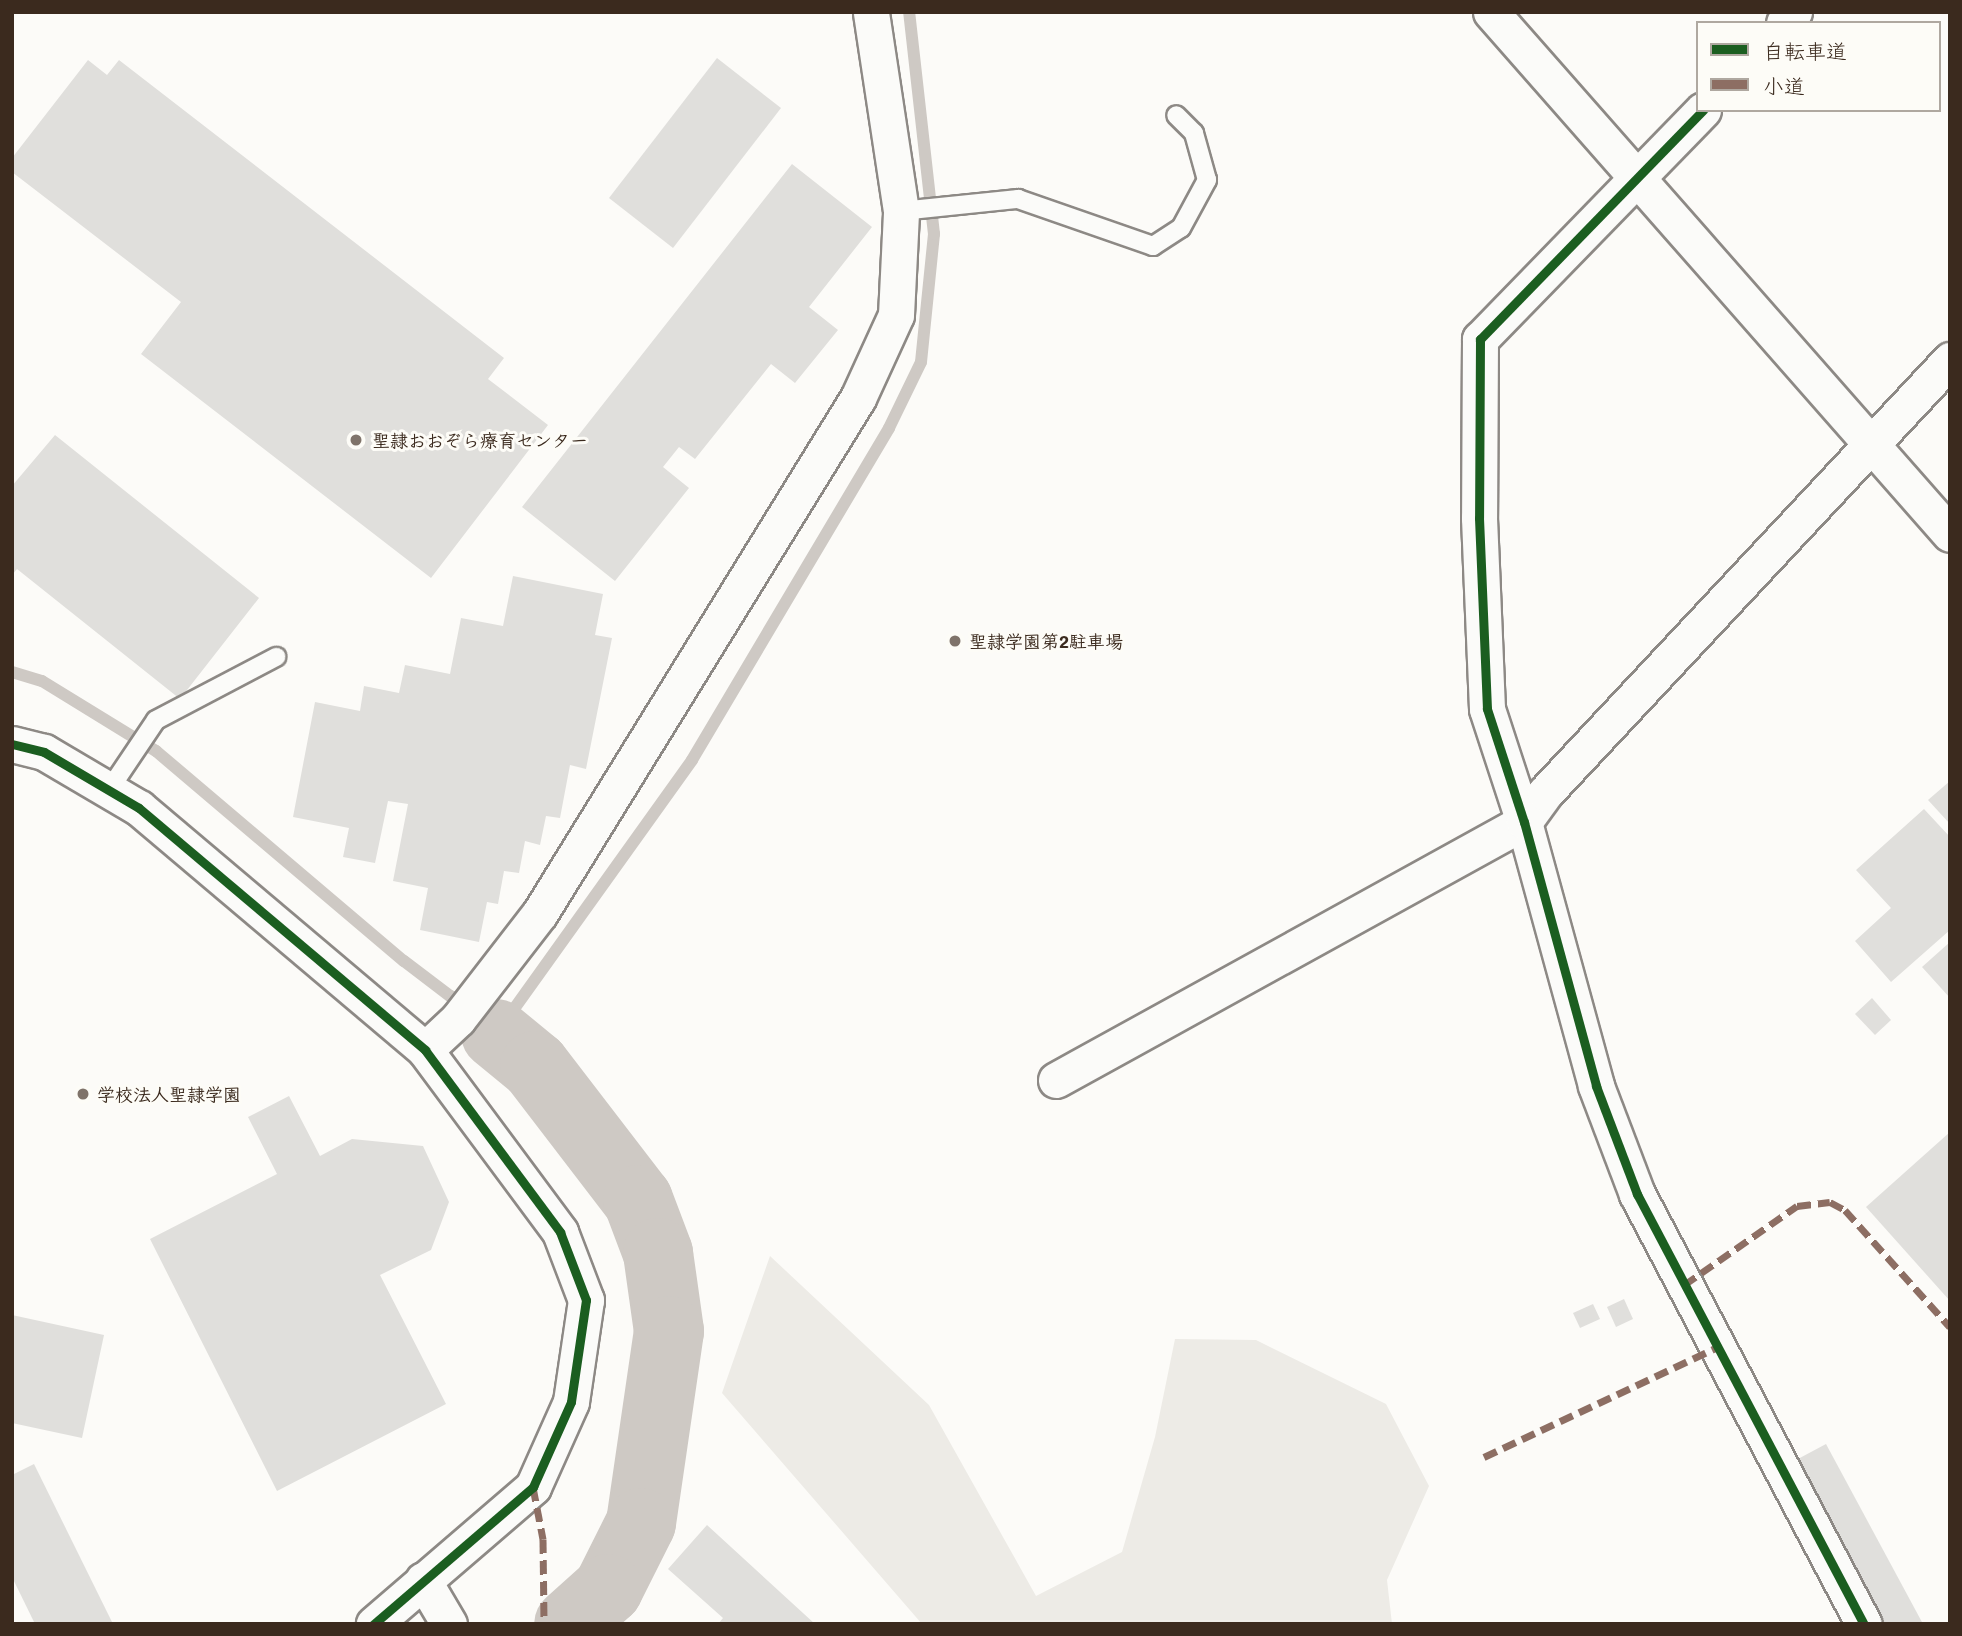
<!DOCTYPE html>
<html>
<head>
<meta charset="utf-8">
<style>
  body { margin:0 }
  #map { position:relative; width:1962px; height:1636px; overflow:hidden; background:#fcfbf8; font-family:Mali,"Klee One",sans-serif }
  div>[style] { position:absolute }
  .green>* { inset:0; background:#edebe6 }
  .stream>* { height:12px; margin:-6px; padding:0 6px; transform-origin:6px; border-radius:6px; background:#cec9c4 }
  .river>* { height:70px; margin:-35px; padding:0 35px; transform-origin:35px; border-radius:35px; background:#cec9c4 }
  .building>* { inset:0; background:#e0dfdc }
  .roads { filter:drop-shadow(2px 0 #8d8985) drop-shadow(-2px 0 #8d8985) drop-shadow(0 2px #8d8985) drop-shadow(0 -2px #8d8985) }
  .service>* { height:18px; margin:-9px; padding:0 9px; transform-origin:9px; border-radius:9px; background:#fbfbf9 }
  .minor>* { height:35px; margin:-17.5px; padding:0 17.5px; transform-origin:17.5px; border-radius:17.5px; background:#fbfbf9 }
  .quiet>* { height:7px; margin-top:-3.5px; transform-origin:0; background:repeating-linear-gradient(90deg,#8d6e63 0 14px,transparent 0 21px) }
  .cycleway>* { height:9px; margin:-4.5px; padding:0 4.5px; transform-origin:4.5px; border-radius:4.5px; background:#1b5e20 }
  .dots>* { width:19px; height:19px; translate:-50% -50%; box-sizing:border-box; border:4px solid #fdfcf7; border-radius:50% }
  span { translate:-50% -50%; white-space:nowrap; text-align:center; line-height:1.15; -webkit-text-stroke:6px #fdfcf7; paint-order:stroke }
  .poi-label { font-size:18px; color:#3b2a1e; font-weight:700 }
  .left { translate:0 -50%; text-align:left }
  .frame { position:absolute; inset:0; border:14px solid #3b2a1e; pointer-events:none }
  .legend { position:absolute; left:1696px; top:21px; width:245px; height:91px; box-sizing:border-box; background:#fdfcf7; border:2px solid #afa8a0; margin:0; padding:9px 12px; list-style:none; font-size:21px; color:#3b2a1e }
  .legend li { display:flex; align-items:center; gap:14px; height:35px }
  .legend b { width:35px; border:2px solid #afa8a0 }
</style>
</head>
<body>
<div id="map">
  <div class="green">
    <div style="clip-path:polygon(770px 1256px,929px 1405px,1036px 1596px,1122px 1552px,1155px 1437px,1175px 1339px,1256px 1340px,1386px 1404px,1429px 1486px,1387px 1580px,1392px 1624px,922px 1624px,722px 1393px)"></div>
  </div>
  <div class="stream">
    <div style="left:12px;top:672px;width:31px;rotate:17deg"></div>
    <div style="left:42px;top:681px;width:134px;rotate:31.6deg"></div>
    <div style="left:156px;top:751px;width:325px;rotate:40.3deg"></div>
    <div style="left:404px;top:961px;width:58px;rotate:37.3deg"></div>
    <div style="left:450px;top:996px;width:16px;rotate:18deg"></div>
    <div style="left:465px;top:1001px;width:45px;rotate:46.8deg"></div>
    <div style="left:496px;top:1034px;width:337px;rotate:-54.4deg"></div>
    <div style="left:692px;top:760px;width:386px;rotate:-59.3deg"></div>
    <div style="left:889px;top:428px;width:73px;rotate:-64.1deg"></div>
    <div style="left:921px;top:362px;width:129px;rotate:-84.2deg"></div>
    <div style="left:934px;top:234px;width:223px;rotate:-96.4deg"></div>
  </div>
  <div class="river">
    <div style="left:496px;top:1034px;width:50px;rotate:39.4deg"></div>
    <div style="left:535px;top:1066px;width:169px;rotate:52.5deg"></div>
    <div style="left:638px;top:1200px;width:57px;rotate:69.3deg"></div>
    <div style="left:658px;top:1253px;width:79px;rotate:82deg"></div>
    <div style="left:669px;top:1331px;width:194px;rotate:98.3deg"></div>
    <div style="left:641px;top:1523px;width:74px;rotate:116.6deg"></div>
    <div style="left:608px;top:1589px;width:52px;rotate:138.1deg"></div>
  </div>
  <div class="building">
    <div style="clip-path:polygon(717px 58px,781px 108px,673px 248px,609px 198px)"></div>
    <div style="clip-path:polygon(88px 60px,107px 75px,119px 60px,504px 358px,488px 379px,548px 425px,431px 578px,141px 354px,181px 302px,12px 172px,12px 158px)"></div>
    <div style="clip-path:polygon(792px 164px,872px 227px,809px 307px,838px 330px,795px 383px,771px 364px,695px 459px,679px 447px,663px 467px,689px 488px,615px 581px,522px 507px)"></div>
    <div style="clip-path:polygon(55px 435px,259px 598px,180px 699px,17px 569px,12px 575px,12px 486px)"></div>
    <div style="clip-path:polygon(513px 576px,603px 594px,595px 635px,612px 638px,586px 769px,570px 765px,560px 818px,546px 816px,540px 845px,525px 841px,519px 873px,504px 871px,498px 904px,487px 902px,479px 942px,420px 930px,428px 888px,393px 881px,408px 804px,388px 801px,375px 863px,343px 857px,349px 828px,293px 817px,315px 702px,360px 711px,364px 686px,399px 693px,405px 665px,450px 674px,461px 618px,503px 626px)"></div>
    <div style="clip-path:polygon(1950px 781px,1950px 824px,1928px 800px)"></div>
    <div style="clip-path:polygon(1924px 809px,1950px 837px,1950px 930px,1891px 982px,1855px 941px,1891px 908px,1856px 870px)"></div>
    <div style="clip-path:polygon(1950px 942px,1950px 998px,1922px 967px)"></div>
    <div style="clip-path:polygon(1872px 998px,1891px 1020px,1875px 1035px,1855px 1014px)"></div>
    <div style="clip-path:polygon(289px 1096px,320px 1156px,352px 1139px,423px 1146px,449px 1202px,431px 1250px,380px 1275px,446px 1404px,277px 1491px,150px 1239px,277px 1174px,248px 1117px)"></div>
    <div style="clip-path:polygon(1950px 1132px,1950px 1301px,1866px 1207px)"></div>
    <div style="clip-path:polygon(1624px 1299px,1633px 1319px,1616px 1327px,1607px 1307px)"></div>
    <div style="clip-path:polygon(1593px 1304px,1600px 1319px,1580px 1328px,1573px 1313px)"></div>
    <div style="clip-path:polygon(12px 1315px,104px 1335px,82px 1438px,12px 1423px)"></div>
    <div style="clip-path:polygon(1826px 1444px,1923px 1624px,1884px 1624px,1796px 1460px)"></div>
    <div style="clip-path:polygon(34px 1464px,113px 1624px,35px 1624px,12px 1577px,12px 1475px)"></div>
    <div style="clip-path:polygon(707px 1525px,815px 1624px,718px 1624px,723px 1618px,668px 1569px)"></div>
  </div>
  <div class="roads">
    <div class="service">
      <div style="left:901px;top:211px;width:118px;rotate:-5.9deg"></div>
      <div style="left:1018px;top:199px;width:143px;rotate:19.2deg"></div>
      <div style="left:1153px;top:246px;width:33px;rotate:-33deg"></div>
      <div style="left:1181px;top:228px;width:55px;rotate:-61.6deg"></div>
      <div style="left:1207px;top:180px;width:49px;rotate:-105.5deg"></div>
      <div style="left:1194px;top:133px;width:25px;rotate:-135deg"></div>
      <div style="left:109px;top:790px;width:84px;rotate:-56.1deg"></div>
      <div style="left:156px;top:720px;width:136px;rotate:-27.7deg"></div>
    </div>
    <div class="minor">
      <div style="left:1491px;top:12px;width:695px;rotate:48.67deg"></div>
      <div style="left:1784px;top:23px;width:15px;rotate:-48deg"></div>
      <div style="left:1703px;top:110px;width:320px;rotate:134.2deg"></div>
      <div style="left:1480px;top:339px;width:179px;rotate:90.3deg"></div>
      <div style="left:1479px;top:518px;width:191px;rotate:87.6deg"></div>
      <div style="left:1487px;top:709px;width:119px;rotate:71.9deg"></div>
      <div style="left:1524px;top:822px;width:274px;rotate:74.7deg"></div>
      <div style="left:1596px;top:1086px;width:116px;rotate:69.2deg"></div>
      <div style="left:1637px;top:1194px;width:486px;rotate:62.2deg"></div>
      <div style="left:12px;top:744px;width:33px;rotate:14deg"></div>
      <div style="left:44px;top:752px;width:110px;rotate:30.5deg"></div>
      <div style="left:139px;top:808px;width:375px;rotate:40.2deg"></div>
      <div style="left:425px;top:1050px;width:227px;rotate:53.4deg"></div>
      <div style="left:560px;top:1232px;width:73px;rotate:69.1deg"></div>
      <div style="left:586px;top:1300px;width:103px;rotate:98.4deg"></div>
      <div style="left:571px;top:1402px;width:93px;rotate:114.1deg"></div>
      <div style="left:533px;top:1487px;width:210px;rotate:139.3deg"></div>
      <div style="left:425px;top:1050px;width:45px;rotate:-43.2deg"></div>
      <div style="left:458px;top:1019px;width:134px;rotate:-52.3deg"></div>
      <div style="left:540px;top:913px;width:605px;rotate:-58.31deg"></div>
      <div style="left:858px;top:398px;width:91px;rotate:-65.4deg"></div>
      <div style="left:896px;top:315px;width:104px;rotate:-87.2deg"></div>
      <div style="left:901px;top:211px;width:201px;rotate:-98.6deg"></div>
      <div style="left:1056px;top:1080px;width:534px;rotate:-28.87deg"></div>
      <div style="left:1524px;top:822px;width:36px;rotate:-54deg"></div>
      <div style="left:1545px;top:793px;width:593px;rotate:-46.91deg"></div>
      <div style="left:423px;top:1580px;width:51px;rotate:59.4deg"></div>
    </div>
  </div>
  <div class="quiet">
    <div style="left:1684px;top:1285px;width:138px;rotate:-35deg"></div>
    <div style="left:1797px;top:1206px;width:33px;rotate:-7deg"></div>
    <div style="left:1830px;top:1202px;width:17px;rotate:28deg"></div>
    <div style="left:1845px;top:1210px;width:157px;rotate:48.1deg"></div>
    <div style="left:1484px;top:1457px;width:256px;rotate:-25.2deg"></div>
    <div style="left:533px;top:1487px;width:53px;rotate:79.1deg"></div>
    <div style="left:543px;top:1539px;width:85px;rotate:89.3deg"></div>
  </div>
  <div class="cycleway">
    <div style="left:1703px;top:110px;width:320px;rotate:134.2deg"></div>
    <div style="left:1480px;top:339px;width:179px;rotate:90.3deg"></div>
    <div style="left:1479px;top:518px;width:191px;rotate:87.6deg"></div>
    <div style="left:1487px;top:709px;width:119px;rotate:71.9deg"></div>
    <div style="left:1524px;top:822px;width:274px;rotate:74.7deg"></div>
    <div style="left:1596px;top:1086px;width:116px;rotate:69.2deg"></div>
    <div style="left:1637px;top:1194px;width:486px;rotate:62.2deg"></div>
    <div style="left:12px;top:744px;width:33px;rotate:14deg"></div>
    <div style="left:44px;top:752px;width:110px;rotate:30.5deg"></div>
    <div style="left:139px;top:808px;width:375px;rotate:40.2deg"></div>
    <div style="left:425px;top:1050px;width:227px;rotate:53.4deg"></div>
    <div style="left:560px;top:1232px;width:73px;rotate:69.1deg"></div>
    <div style="left:586px;top:1300px;width:103px;rotate:98.4deg"></div>
    <div style="left:571px;top:1402px;width:93px;rotate:114.1deg"></div>
    <div style="left:533px;top:1487px;width:210px;rotate:139.3deg"></div>
  </div>
  <div class="dots">
    <div style="left:356px;top:440px;background:#7f736a"></div>
    <div style="left:955px;top:641px;background:#7f736a"></div>
    <div style="left:83px;top:1094px;background:#7f736a"></div>
  </div>
  <div class="poi-label">
    <span class="left" style="left:372px;top:440px">聖隷おおぞら療育センター</span>
    <span class="left" style="left:969px;top:641px">聖隷学園第2駐車場</span>
    <span class="left" style="left:97px;top:1094px">学校法人聖隷学園</span>
  </div>
  <div class="frame"></div>
  <ul class="legend">
  <li><b style="height:9px;background:#1b5e20"></b>自転車道</li>
  <li><b style="height:9px;background:#8d6e63"></b>小道</li>
  </ul>
</div>
</body>
</html>
